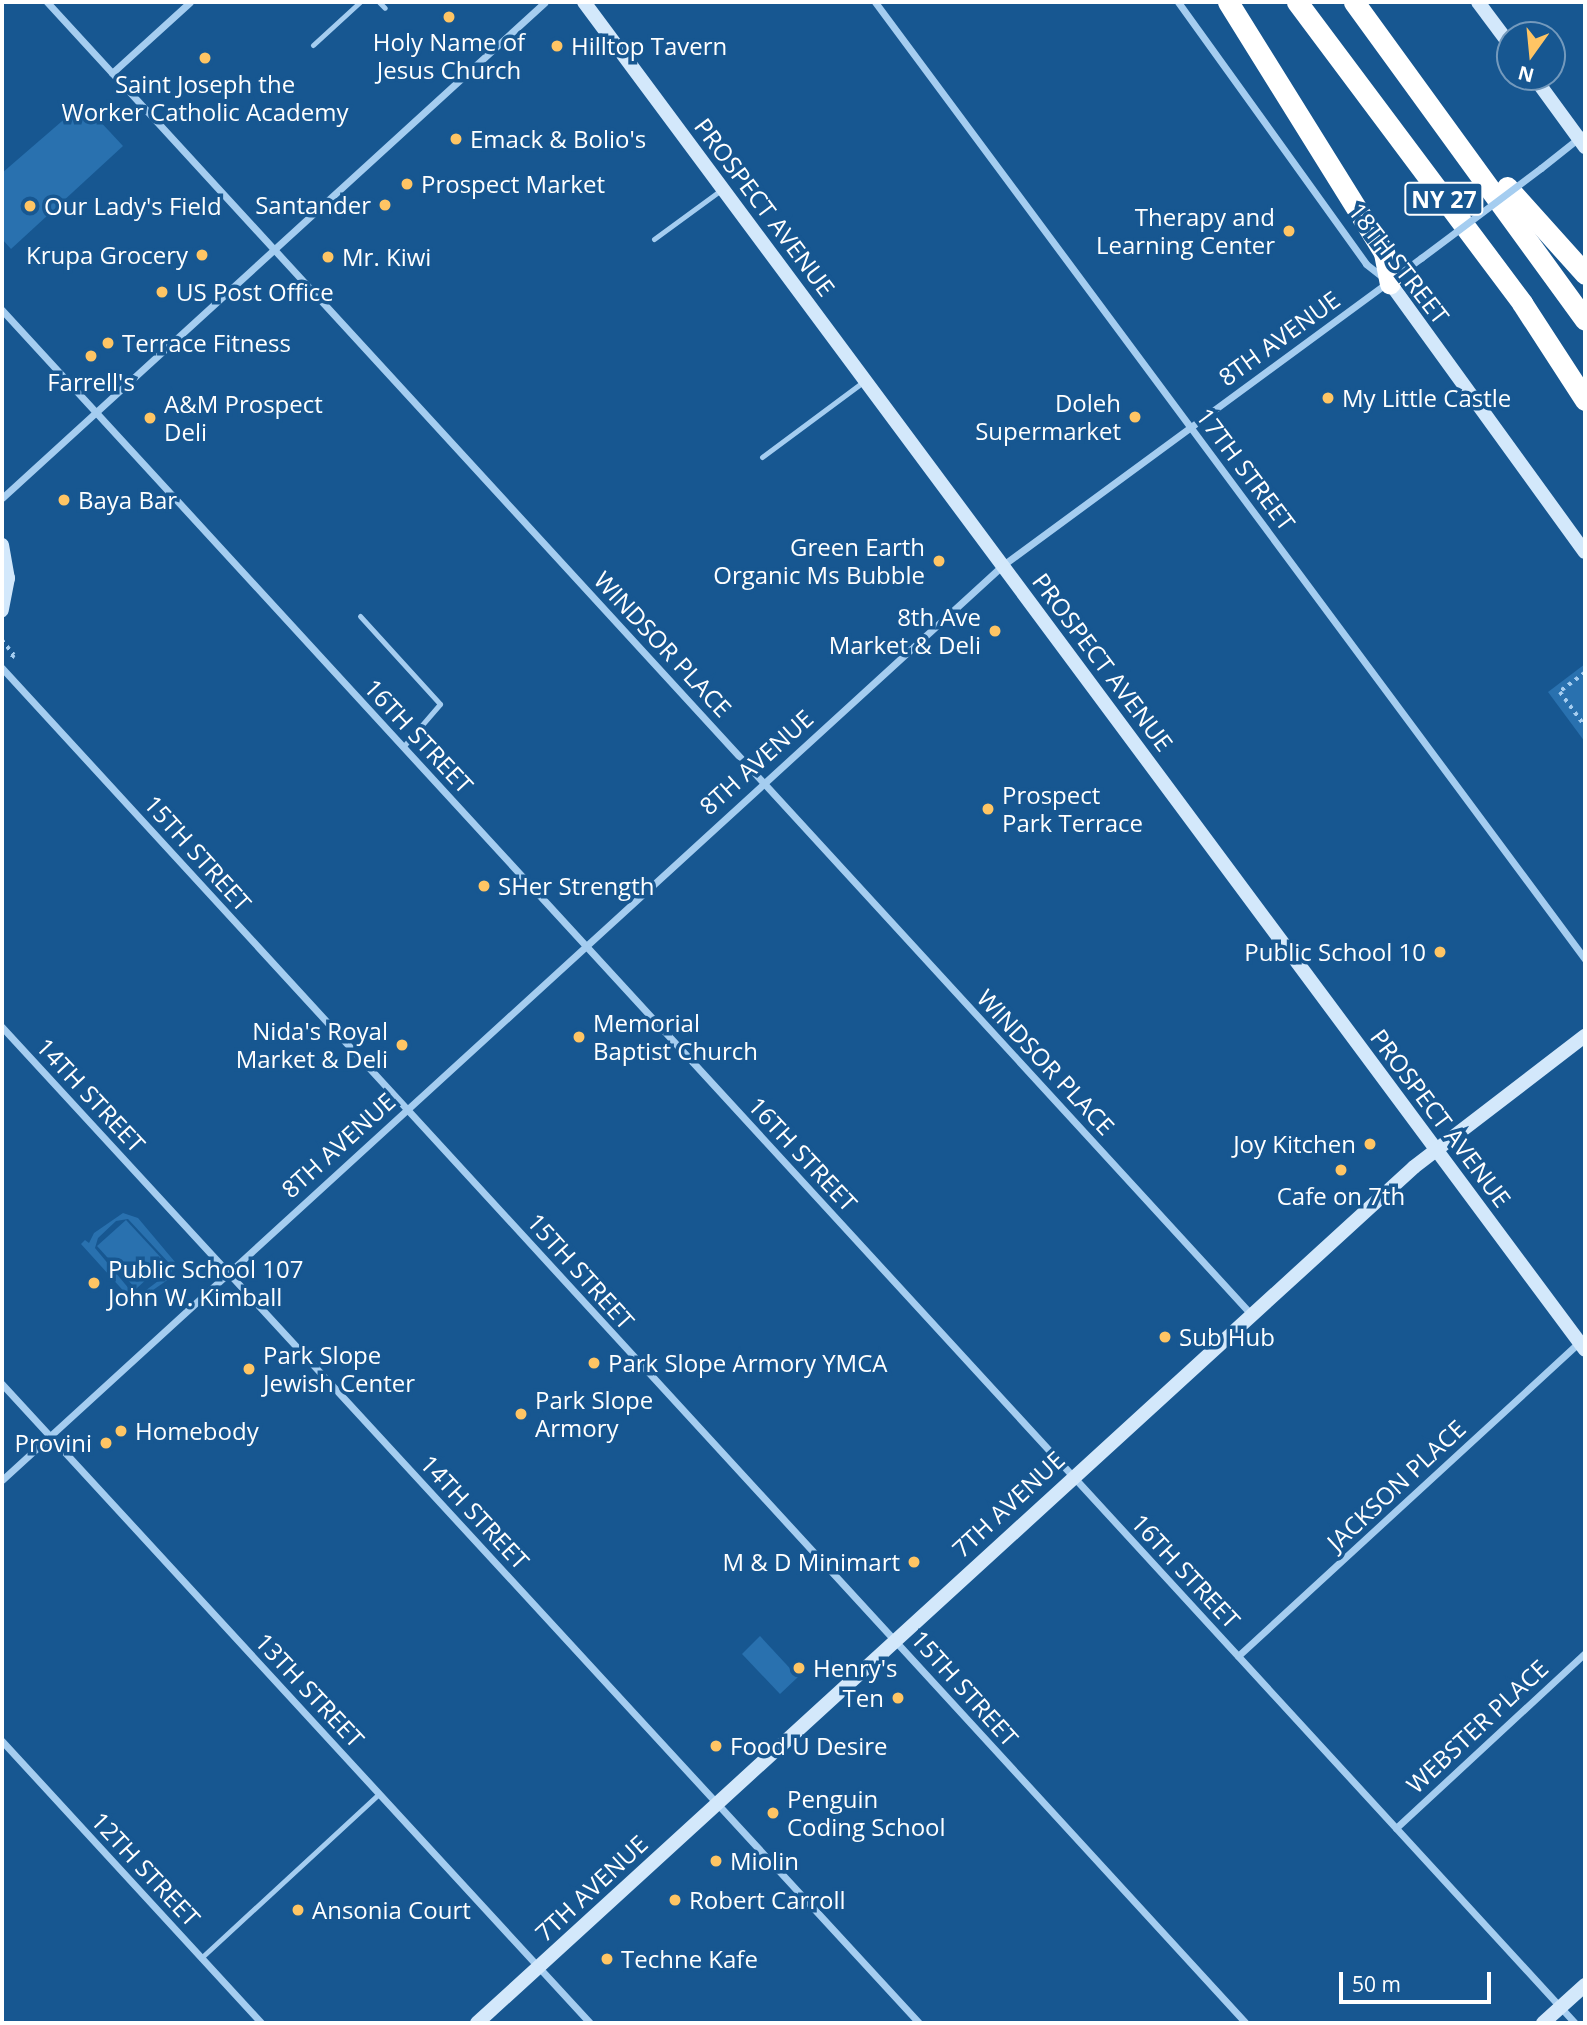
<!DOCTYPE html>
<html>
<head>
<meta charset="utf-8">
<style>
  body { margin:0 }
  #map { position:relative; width:1587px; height:2025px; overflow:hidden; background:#175791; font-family:"Open Sans",sans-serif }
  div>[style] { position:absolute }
  .green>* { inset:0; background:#2971af }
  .path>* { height:3.5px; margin-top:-1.75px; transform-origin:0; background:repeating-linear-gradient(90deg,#a5cdf0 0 3.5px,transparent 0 8.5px) }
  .lane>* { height:5px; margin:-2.5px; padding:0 2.5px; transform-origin:2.5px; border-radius:2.5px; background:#a5cdf0 }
  .street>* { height:7px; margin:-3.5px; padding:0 3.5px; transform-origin:3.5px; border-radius:3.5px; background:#a5cdf0 }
  .secondary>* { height:14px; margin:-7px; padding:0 7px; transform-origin:7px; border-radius:7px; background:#d3e8fb }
  .highway>* { height:21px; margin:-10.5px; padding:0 10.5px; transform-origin:10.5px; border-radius:10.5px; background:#fff }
  .street-bridge>* { height:7px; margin:-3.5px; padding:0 3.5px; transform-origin:3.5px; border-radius:3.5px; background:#a5cdf0 }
  .dots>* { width:19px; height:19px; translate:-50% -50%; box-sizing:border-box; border:4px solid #175791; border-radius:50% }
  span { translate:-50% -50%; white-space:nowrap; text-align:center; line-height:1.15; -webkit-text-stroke:7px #175791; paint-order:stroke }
  .shield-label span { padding:2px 5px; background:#175791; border:2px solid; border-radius:5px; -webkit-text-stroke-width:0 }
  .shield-label { font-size:23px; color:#fff; font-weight:700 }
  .poi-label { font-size:24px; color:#fff }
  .left { translate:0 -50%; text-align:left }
  .right { translate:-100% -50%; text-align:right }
  .street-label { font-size:24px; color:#fff }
  .frame { position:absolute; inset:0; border:4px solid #fff; pointer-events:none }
  .north { position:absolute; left:1496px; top:21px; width:70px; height:70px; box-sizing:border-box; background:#175791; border:2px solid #749abd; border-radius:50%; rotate:195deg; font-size:19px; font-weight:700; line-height:28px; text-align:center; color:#fff }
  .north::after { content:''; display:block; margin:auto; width:24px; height:32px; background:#ffc564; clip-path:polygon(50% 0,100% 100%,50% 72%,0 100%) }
  .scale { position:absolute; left:1339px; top:1972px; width:152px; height:32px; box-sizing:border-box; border:4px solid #fff; border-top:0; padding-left:9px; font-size:21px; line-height:24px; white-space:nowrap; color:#fff; -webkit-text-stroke:5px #175791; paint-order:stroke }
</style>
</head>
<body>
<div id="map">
  <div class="green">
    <div style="clip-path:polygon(83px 103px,123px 146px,11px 249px,2px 239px,2px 173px)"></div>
    <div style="clip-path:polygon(1585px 664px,1585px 742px,1548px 692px)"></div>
    <div style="clip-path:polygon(evenodd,123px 1213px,138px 1218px,175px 1262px,169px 1279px,140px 1299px,138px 1307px,81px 1244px,85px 1240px,89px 1243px,94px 1233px,123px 1213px,128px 1219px,169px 1263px,166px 1275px,141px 1294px,130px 1290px,95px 1248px,98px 1238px,116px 1221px,128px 1219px)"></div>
    <div style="clip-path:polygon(126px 1220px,165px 1262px,136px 1289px,97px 1246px)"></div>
    <div style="clip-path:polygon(760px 1636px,798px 1677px,780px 1694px,742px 1654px)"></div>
  </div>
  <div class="path">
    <div style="left:2px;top:640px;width:19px;rotate:51deg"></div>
    <div style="left:14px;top:655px;width:6px;rotate:121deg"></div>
    <div style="left:1585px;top:673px;width:31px;rotate:143deg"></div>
    <div style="left:1560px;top:692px;width:42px;rotate:53.7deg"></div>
  </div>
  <div class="lane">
    <div style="left:379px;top:2px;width:8px;rotate:45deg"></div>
    <div style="left:313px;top:45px;width:64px;rotate:-42.5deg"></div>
    <div style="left:654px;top:239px;width:83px;rotate:-36.2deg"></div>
    <div style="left:762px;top:457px;width:126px;rotate:-36.6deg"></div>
    <div style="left:360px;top:616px;width:119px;rotate:47.7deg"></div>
    <div style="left:440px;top:704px;width:57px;rotate:130.7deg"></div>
    <div style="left:201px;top:1958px;width:242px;rotate:-42.7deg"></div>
  </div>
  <div class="street">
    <div style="left:47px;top:2px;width:1779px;rotate:47.46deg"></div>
    <div style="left:875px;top:2px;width:1192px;rotate:53.43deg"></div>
    <div style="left:1178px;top:2px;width:322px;rotate:54.3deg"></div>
    <div style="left:1366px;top:264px;width:23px;rotate:38deg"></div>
    <div style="left:112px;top:73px;width:105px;rotate:-42.3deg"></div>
    <div style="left:1541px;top:168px;width:56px;rotate:-38.5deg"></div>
    <div style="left:2px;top:310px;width:2326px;rotate:47.44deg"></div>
    <div style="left:2px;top:498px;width:735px;rotate:-42.41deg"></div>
    <div style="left:2px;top:668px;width:1839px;rotate:47.45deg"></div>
    <div style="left:2px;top:1027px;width:1354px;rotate:47.36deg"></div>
    <div style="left:2px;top:1384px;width:868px;rotate:47.38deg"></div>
    <div style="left:2px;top:1480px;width:1356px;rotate:-42.43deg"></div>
    <div style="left:1003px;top:565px;width:519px;rotate:-36.3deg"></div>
    <div style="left:1238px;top:1656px;width:464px;rotate:-42.6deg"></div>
    <div style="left:2px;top:1741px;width:383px;rotate:47.4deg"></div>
    <div style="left:1396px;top:1828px;width:258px;rotate:-42.8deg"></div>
  </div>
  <div class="secondary">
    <div style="left:584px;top:2px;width:1679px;rotate:53.4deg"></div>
    <div style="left:1478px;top:2px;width:54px;rotate:53.3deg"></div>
    <div style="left:1534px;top:77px;width:87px;rotate:53.9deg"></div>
    <div style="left:1390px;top:283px;width:332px;rotate:54.1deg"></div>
    <div style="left:2px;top:545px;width:34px;rotate:80deg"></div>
    <div style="left:8px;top:578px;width:33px;rotate:101deg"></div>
    <div style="left:477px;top:2023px;width:1269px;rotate:-42.41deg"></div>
    <div style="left:1414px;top:1167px;width:215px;rotate:-37.5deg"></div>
    <div style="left:1543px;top:2023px;width:57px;rotate:-42.1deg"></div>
  </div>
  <div class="highway">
    <div style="left:1228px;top:2px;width:296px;rotate:58.1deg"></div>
    <div style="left:1384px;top:253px;width:31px;rotate:79deg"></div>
    <div style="left:1297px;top:2px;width:376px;rotate:53.2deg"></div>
    <div style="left:1522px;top:303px;width:116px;rotate:57deg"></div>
    <div style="left:1354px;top:2px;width:393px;rotate:54deg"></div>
    <div style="left:1507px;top:187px;width:117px;rotate:48.1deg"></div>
  </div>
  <div class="street-bridge">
    <div style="left:1421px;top:258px;width:150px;rotate:-36.9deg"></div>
  </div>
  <div class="dots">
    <div style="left:449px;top:17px;background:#ffc564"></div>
    <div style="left:557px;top:46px;background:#ffc564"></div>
    <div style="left:205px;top:58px;background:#ffc564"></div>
    <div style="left:456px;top:139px;background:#ffc564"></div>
    <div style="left:407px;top:184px;background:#ffc564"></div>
    <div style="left:385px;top:205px;background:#ffc564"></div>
    <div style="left:30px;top:206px;background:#ffc564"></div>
    <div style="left:1289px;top:231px;background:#ffc564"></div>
    <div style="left:202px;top:255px;background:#ffc564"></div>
    <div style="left:328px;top:257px;background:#ffc564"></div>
    <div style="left:162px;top:292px;background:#ffc564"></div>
    <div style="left:108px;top:343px;background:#ffc564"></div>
    <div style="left:91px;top:356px;background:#ffc564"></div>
    <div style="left:1328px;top:398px;background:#ffc564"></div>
    <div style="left:1135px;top:417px;background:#ffc564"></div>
    <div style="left:150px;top:418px;background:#ffc564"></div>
    <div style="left:64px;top:500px;background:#ffc564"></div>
    <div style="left:939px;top:561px;background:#ffc564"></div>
    <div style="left:995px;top:631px;background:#ffc564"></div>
    <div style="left:988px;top:809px;background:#ffc564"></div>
    <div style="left:484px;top:886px;background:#ffc564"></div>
    <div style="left:1440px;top:952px;background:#ffc564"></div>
    <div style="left:579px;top:1037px;background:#ffc564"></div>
    <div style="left:402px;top:1045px;background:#ffc564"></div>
    <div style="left:1370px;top:1144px;background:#ffc564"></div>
    <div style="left:1341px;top:1170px;background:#ffc564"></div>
    <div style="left:94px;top:1283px;background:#ffc564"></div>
    <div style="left:1165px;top:1337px;background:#ffc564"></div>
    <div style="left:594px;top:1363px;background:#ffc564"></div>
    <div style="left:249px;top:1369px;background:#ffc564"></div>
    <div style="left:521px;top:1414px;background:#ffc564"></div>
    <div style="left:121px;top:1431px;background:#ffc564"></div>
    <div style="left:106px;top:1443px;background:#ffc564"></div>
    <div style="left:914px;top:1562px;background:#ffc564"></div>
    <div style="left:799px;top:1668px;background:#ffc564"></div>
    <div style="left:898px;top:1698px;background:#ffc564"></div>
    <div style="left:716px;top:1746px;background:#ffc564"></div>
    <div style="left:773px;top:1813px;background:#ffc564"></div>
    <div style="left:716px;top:1861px;background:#ffc564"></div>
    <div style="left:675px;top:1900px;background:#ffc564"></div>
    <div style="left:298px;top:1910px;background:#ffc564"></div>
    <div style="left:607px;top:1959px;background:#ffc564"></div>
  </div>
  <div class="shield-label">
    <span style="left:1444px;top:199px">NY 27</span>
  </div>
  <div class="poi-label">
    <span style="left:449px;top:56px">Holy Name of<br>Jesus Church</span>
    <span class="left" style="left:571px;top:46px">Hilltop Tavern</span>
    <span style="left:205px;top:98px">Saint Joseph the<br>Worker Catholic Academy</span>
    <span class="left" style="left:470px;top:139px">Emack &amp; Bolio's</span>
    <span class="left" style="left:421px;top:184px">Prospect Market</span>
    <span class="right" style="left:371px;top:205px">Santander</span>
    <span class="left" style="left:44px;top:206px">Our Lady's Field</span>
    <span class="right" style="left:1275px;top:231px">Therapy and<br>Learning Center</span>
    <span class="right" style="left:188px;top:255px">Krupa Grocery</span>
    <span class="left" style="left:342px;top:257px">Mr. Kiwi</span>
    <span class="left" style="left:176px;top:292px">US Post Office</span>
    <span class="left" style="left:122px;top:343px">Terrace Fitness</span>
    <span style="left:91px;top:382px">Farrell's</span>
    <span class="left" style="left:1342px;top:398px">My Little Castle</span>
    <span class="right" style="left:1121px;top:417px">Doleh<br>Supermarket</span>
    <span class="left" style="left:164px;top:418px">A&amp;M Prospect<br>Deli</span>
    <span class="left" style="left:78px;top:500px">Baya Bar</span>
    <span class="right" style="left:925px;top:561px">Green Earth<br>Organic Ms Bubble</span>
    <span class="right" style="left:981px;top:631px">8th Ave<br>Market &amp; Deli</span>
    <span class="left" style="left:1002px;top:809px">Prospect<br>Park Terrace</span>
    <span class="left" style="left:498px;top:886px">SHer Strength</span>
    <span class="right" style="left:1426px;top:952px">Public School 10</span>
    <span class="left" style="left:593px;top:1037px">Memorial<br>Baptist Church</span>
    <span class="right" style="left:388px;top:1045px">Nida's Royal<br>Market &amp; Deli</span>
    <span class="right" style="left:1356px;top:1144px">Joy Kitchen</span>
    <span style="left:1341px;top:1196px">Cafe on 7th</span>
    <span class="left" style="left:108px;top:1283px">Public School 107<br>John W. Kimball</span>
    <span class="left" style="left:1179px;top:1337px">Sub Hub</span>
    <span class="left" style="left:263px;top:1369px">Park Slope<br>Jewish Center</span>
    <span class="left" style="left:608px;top:1363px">Park Slope Armory YMCA</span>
    <span class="left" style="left:535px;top:1414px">Park Slope<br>Armory</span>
    <span class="left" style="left:135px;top:1431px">Homebody</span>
    <span class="right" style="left:92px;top:1443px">Provini</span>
    <span class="right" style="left:900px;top:1562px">M &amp; D Minimart</span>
    <span class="left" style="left:813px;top:1668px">Henry's</span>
    <span class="right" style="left:884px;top:1698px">Ten</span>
    <span class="left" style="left:730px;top:1746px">Food U Desire</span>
    <span class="left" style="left:787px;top:1813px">Penguin<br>Coding School</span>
    <span class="left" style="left:730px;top:1861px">Miolin</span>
    <span class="left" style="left:689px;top:1900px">Robert Carroll</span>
    <span class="left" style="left:312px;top:1910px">Ansonia Court</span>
    <span class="left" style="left:621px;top:1959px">Techne Kafe</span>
  </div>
  <div class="street-label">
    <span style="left:765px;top:207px;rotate:53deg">PROSPECT AVENUE</span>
    <span style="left:1399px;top:263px;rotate:52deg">18TH STREET</span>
    <span style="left:1279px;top:338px;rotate:-36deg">8TH AVENUE</span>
    <span style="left:1246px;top:469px;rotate:53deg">17TH STREET</span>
    <span style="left:663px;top:644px;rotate:47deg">WINDSOR PLACE</span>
    <span style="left:1103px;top:662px;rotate:53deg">PROSPECT AVENUE</span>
    <span style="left:419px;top:736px;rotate:47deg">16TH STREET</span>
    <span style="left:756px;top:762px;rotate:-42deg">8TH AVENUE</span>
    <span style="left:198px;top:853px;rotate:48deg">15TH STREET</span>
    <span style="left:1046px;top:1062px;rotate:47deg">WINDSOR PLACE</span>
    <span style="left:91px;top:1095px;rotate:47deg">14TH STREET</span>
    <span style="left:1441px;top:1118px;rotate:53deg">PROSPECT AVENUE</span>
    <span style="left:338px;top:1145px;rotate:-42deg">8TH AVENUE</span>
    <span style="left:803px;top:1154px;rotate:47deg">16TH STREET</span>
    <span style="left:581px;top:1271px;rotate:48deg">15TH STREET</span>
    <span style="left:1396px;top:1485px;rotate:-43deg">JACKSON PLACE</span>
    <span style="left:1008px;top:1504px;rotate:-43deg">7TH AVENUE</span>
    <span style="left:475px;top:1512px;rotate:47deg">14TH STREET</span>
    <span style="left:1186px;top:1571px;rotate:47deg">16TH STREET</span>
    <span style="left:965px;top:1688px;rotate:48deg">15TH STREET</span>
    <span style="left:310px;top:1690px;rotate:47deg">13TH STREET</span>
    <span style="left:1477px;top:1726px;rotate:-43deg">WEBSTER PLACE</span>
    <span style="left:146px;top:1869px;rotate:47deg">12TH STREET</span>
    <span style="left:591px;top:1888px;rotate:-43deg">7TH AVENUE</span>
  </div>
  <div class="frame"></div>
  <div class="north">N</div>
  <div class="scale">50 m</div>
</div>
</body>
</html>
